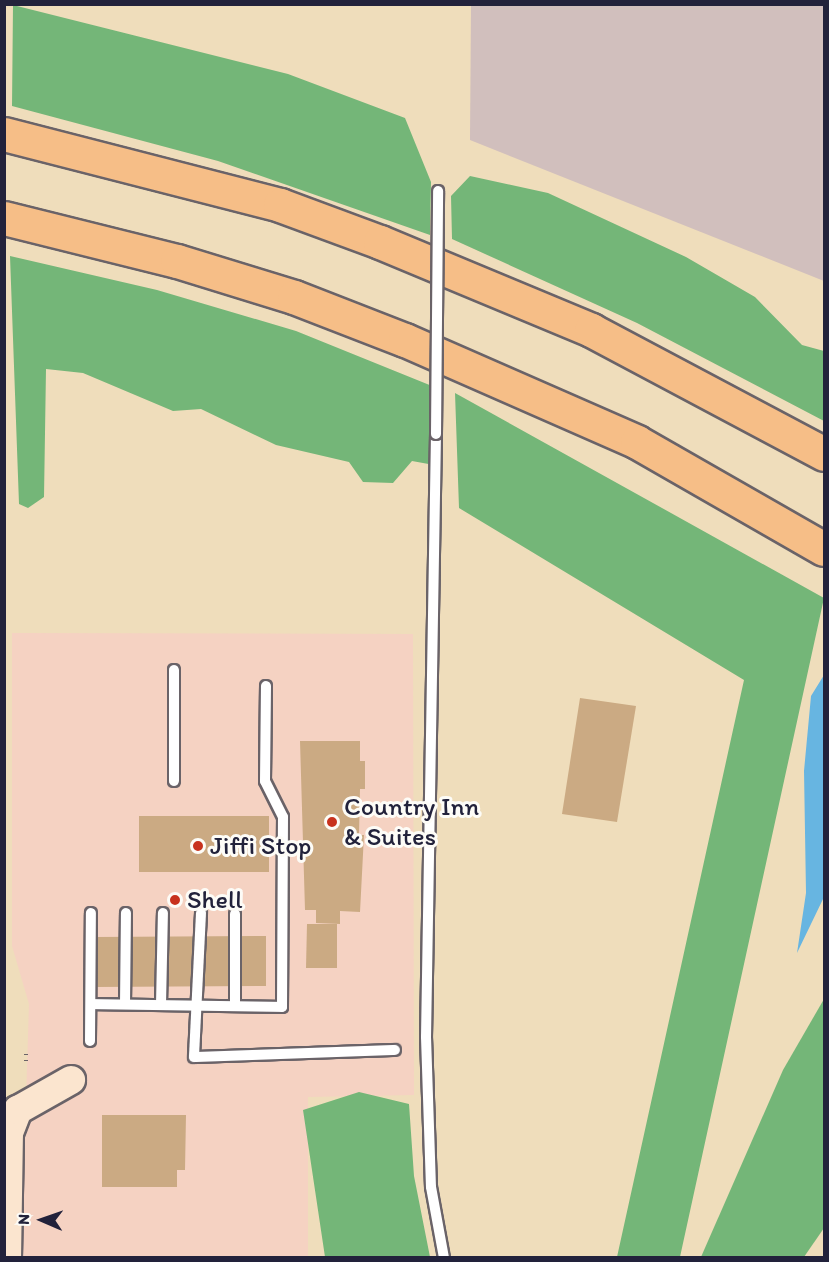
<!DOCTYPE html>
<html>
<head>
<meta charset="utf-8">
<style>
  body { margin:0 }
  #map { position:relative; width:829px; height:1262px; overflow:hidden; background:#efddbb; font-family:Itim,sans-serif }
  div>[style] { position:absolute }
  .built>* { inset:0; background:#f5d2c2 }
  .industrial>* { inset:0; background:#d1bfbd }
  .forest>* { inset:0; background:#74b678 }
  .water>* { inset:0; background:#67b5e1 }
  .building>* { inset:0; background:#cbaa83 }
  .path>* { height:4px; margin-top:-2px; transform-origin:0; background:repeating-linear-gradient(90deg,#6a6368 0 1.5px,transparent 0 6px) }
  .roads { filter:drop-shadow(2px 0 #6a6368) drop-shadow(-2px 0 #6a6368) drop-shadow(0 2px #6a6368) drop-shadow(0 -2px #6a6368) }
  .lane>* { height:10px; margin:-5px; padding:0 5px; transform-origin:5px; border-radius:5px; background:#fff }
  .secondary>* { height:28px; margin:-14px; padding:0 14px; transform-origin:14px; border-radius:14px; background:#fbe5cf }
  .highway>* { height:33px; margin:-16.5px; padding:0 16.5px; transform-origin:16.5px; border-radius:16.5px; background:#f6be87 }
  .bridges { filter:drop-shadow(2px 0 #6a6368) drop-shadow(-2px 0 #6a6368) drop-shadow(0 2px #6a6368) drop-shadow(0 -2px #6a6368) }
  .lane-bridge>* { height:10px; margin:-5px; padding:0 5px; transform-origin:5px; border-radius:5px; background:#fff }
  .dots>* { width:16px; height:16px; translate:-50% -50%; box-sizing:border-box; border:3px solid #fdfcf7; border-radius:50% }
  span { translate:-50% -50%; white-space:nowrap; text-align:center; line-height:1.15; -webkit-text-stroke:6px #fdfcf7; paint-order:stroke }
  .poi-label { font-size:26px; color:#22223b }
  .left { translate:0 -50%; text-align:left }
  .frame { position:absolute; inset:0; border:6px solid #22223b; pointer-events:none }
  .north { position:absolute; left:12px; top:1190px; width:60px; height:60px; -webkit-text-stroke:4px #fdfcf7; paint-order:stroke; rotate:272deg; font-size:16px; font-weight:700; line-height:24px; text-align:center; color:#22223b }
  .north::after { content:''; display:block; margin:auto; width:21px; height:27px; background:#22223b; clip-path:polygon(50% 0,100% 100%,50% 72%,0 100%) }
</style>
</head>
<body>
<div id="map">
  <div class="built">
    <div style="clip-path:polygon(12px 633px,413px 634px,414px 1095px,308px 1097px,308px 1257px,21px 1257px,29px 1004px,12px 946px)"></div>
  </div>
  <div class="industrial">
    <div style="clip-path:polygon(471px 5px,824px 5px,824px 281px,470px 140px)"></div>
  </div>
  <div class="forest">
    <div style="clip-path:polygon(13px 5px,288px 74px,405px 118px,431px 182px,430px 235px,218px 161px,12px 106px)"></div>
    <div style="clip-path:polygon(470px 176px,548px 193px,686px 257px,755px 297px,802px 345px,824px 351px,824px 421px,637px 323px,452px 239px,451px 196px)"></div>
    <div style="clip-path:polygon(10px 256px,157px 290px,296px 331px,432px 386px,434px 465px,412px 461px,393px 483px,363px 482px,349px 462px,276px 445px,201px 409px,173px 411px,83px 373px,46px 369px,44px 497px,28px 508px,19px 504px)"></div>
    <div style="clip-path:polygon(455px 393px,824px 598px,680px 1257px,617px 1257px,744px 680px,459px 508px)"></div>
    <div style="clip-path:polygon(824px 999px,824px 1228px,804px 1257px,701px 1257px,783px 1070px)"></div>
    <div style="clip-path:polygon(359px 1092px,409px 1104px,414px 1176px,430px 1257px,325px 1257px,303px 1110px)"></div>
  </div>
  <div class="water">
    <div style="clip-path:polygon(824px 675px,824px 897px,797px 953px,806px 893px,804px 771px,811px 696px)"></div>
  </div>
  <div class="building">
    <div style="clip-path:polygon(580px 698px,636px 706px,617px 822px,562px 814px)"></div>
    <div style="clip-path:polygon(300px 741px,360px 741px,360px 761px,365px 761px,365px 789px,360px 789px,359px 835px,364px 835px,360px 912px,340px 911px,340px 924px,316px 923px,316px 910px,305px 910px)"></div>
    <div style="clip-path:polygon(139px 816px,269px 816px,269px 872px,139px 872px)"></div>
    <div style="clip-path:polygon(307px 924px,337px 924px,337px 968px,306px 968px)"></div>
    <div style="clip-path:polygon(266px 936px,266px 986px,95px 987px,95px 937px)"></div>
    <div style="clip-path:polygon(102px 1115px,186px 1115px,185px 1170px,177px 1170px,177px 1187px,102px 1187px)"></div>
  </div>
  <div class="path">
    <div style="left:26px;top:1054px;width:9px;rotate:90deg"></div>
  </div>
  <div class="roads">
    <div class="lane">
      <div style="left:436px;top:434px;width:603px;rotate:90.95deg"></div>
      <div style="left:426px;top:1037px;width:150px;rotate:88.1deg"></div>
      <div style="left:431px;top:1187px;width:72px;rotate:79.6deg"></div>
      <div style="left:174px;top:781px;width:111px;rotate:-90deg"></div>
      <div style="left:201px;top:913px;width:144px;rotate:92.8deg"></div>
      <div style="left:194px;top:1057px;width:201px;rotate:-2deg"></div>
      <div style="left:91px;top:1004px;width:191px;rotate:0.9deg"></div>
      <div style="left:282px;top:1007px;width:190px;rotate:-89.7deg"></div>
      <div style="left:283px;top:817px;width:40px;rotate:-116.6deg"></div>
      <div style="left:265px;top:781px;width:95px;rotate:-89.4deg"></div>
      <div style="left:125px;top:1004px;width:91px;rotate:-89.4deg"></div>
      <div style="left:161px;top:1005px;width:92px;rotate:-88.8deg"></div>
      <div style="left:235px;top:1006px;width:92px;rotate:-90deg"></div>
      <div style="left:90px;top:1041px;width:128px;rotate:-89.6deg"></div>
    </div>
    <div class="secondary">
      <div style="left:7px;top:1258px;width:125px;rotate:-89.1deg"></div>
      <div style="left:9px;top:1133px;width:25px;rotate:-69deg"></div>
      <div style="left:18px;top:1110px;width:61px;rotate:-29.5deg"></div>
    </div>
    <div class="highway">
      <div style="left:4px;top:134px;width:285px;rotate:14.4deg"></div>
      <div style="left:280px;top:205px;width:107px;rotate:20.3deg"></div>
      <div style="left:380px;top:242px;width:229px;rotate:22.6deg"></div>
      <div style="left:591px;top:330px;width:264px;rotate:28deg"></div>
      <div style="left:4px;top:218px;width:178px;rotate:14deg"></div>
      <div style="left:177px;top:261px;width:122px;rotate:17.1deg"></div>
      <div style="left:294px;top:297px;width:119px;rotate:21.2deg"></div>
      <div style="left:405px;top:340px;width:253px;rotate:23.7deg"></div>
      <div style="left:637px;top:442px;width:215px;rotate:29.8deg"></div>
    </div>
  </div>
  <div class="bridges">
    <div class="lane-bridge">
      <div style="left:436px;top:434px;width:243px;rotate:-89.5deg"></div>
    </div>
  </div>
  <div class="dots">
    <div style="left:332px;top:822px;background:#c8321e"></div>
    <div style="left:198px;top:846px;background:#c8321e"></div>
    <div style="left:175px;top:900px;background:#c8321e"></div>
  </div>
  <div class="poi-label">
    <span class="left" style="left:344px;top:822px">Country Inn<br>&amp; Suites</span>
    <span class="left" style="left:210px;top:846px">Jiffi Stop</span>
    <span class="left" style="left:187px;top:900px">Shell</span>
  </div>
  <div class="frame"></div>
  <div class="north">N</div>
</div>
</body>
</html>
